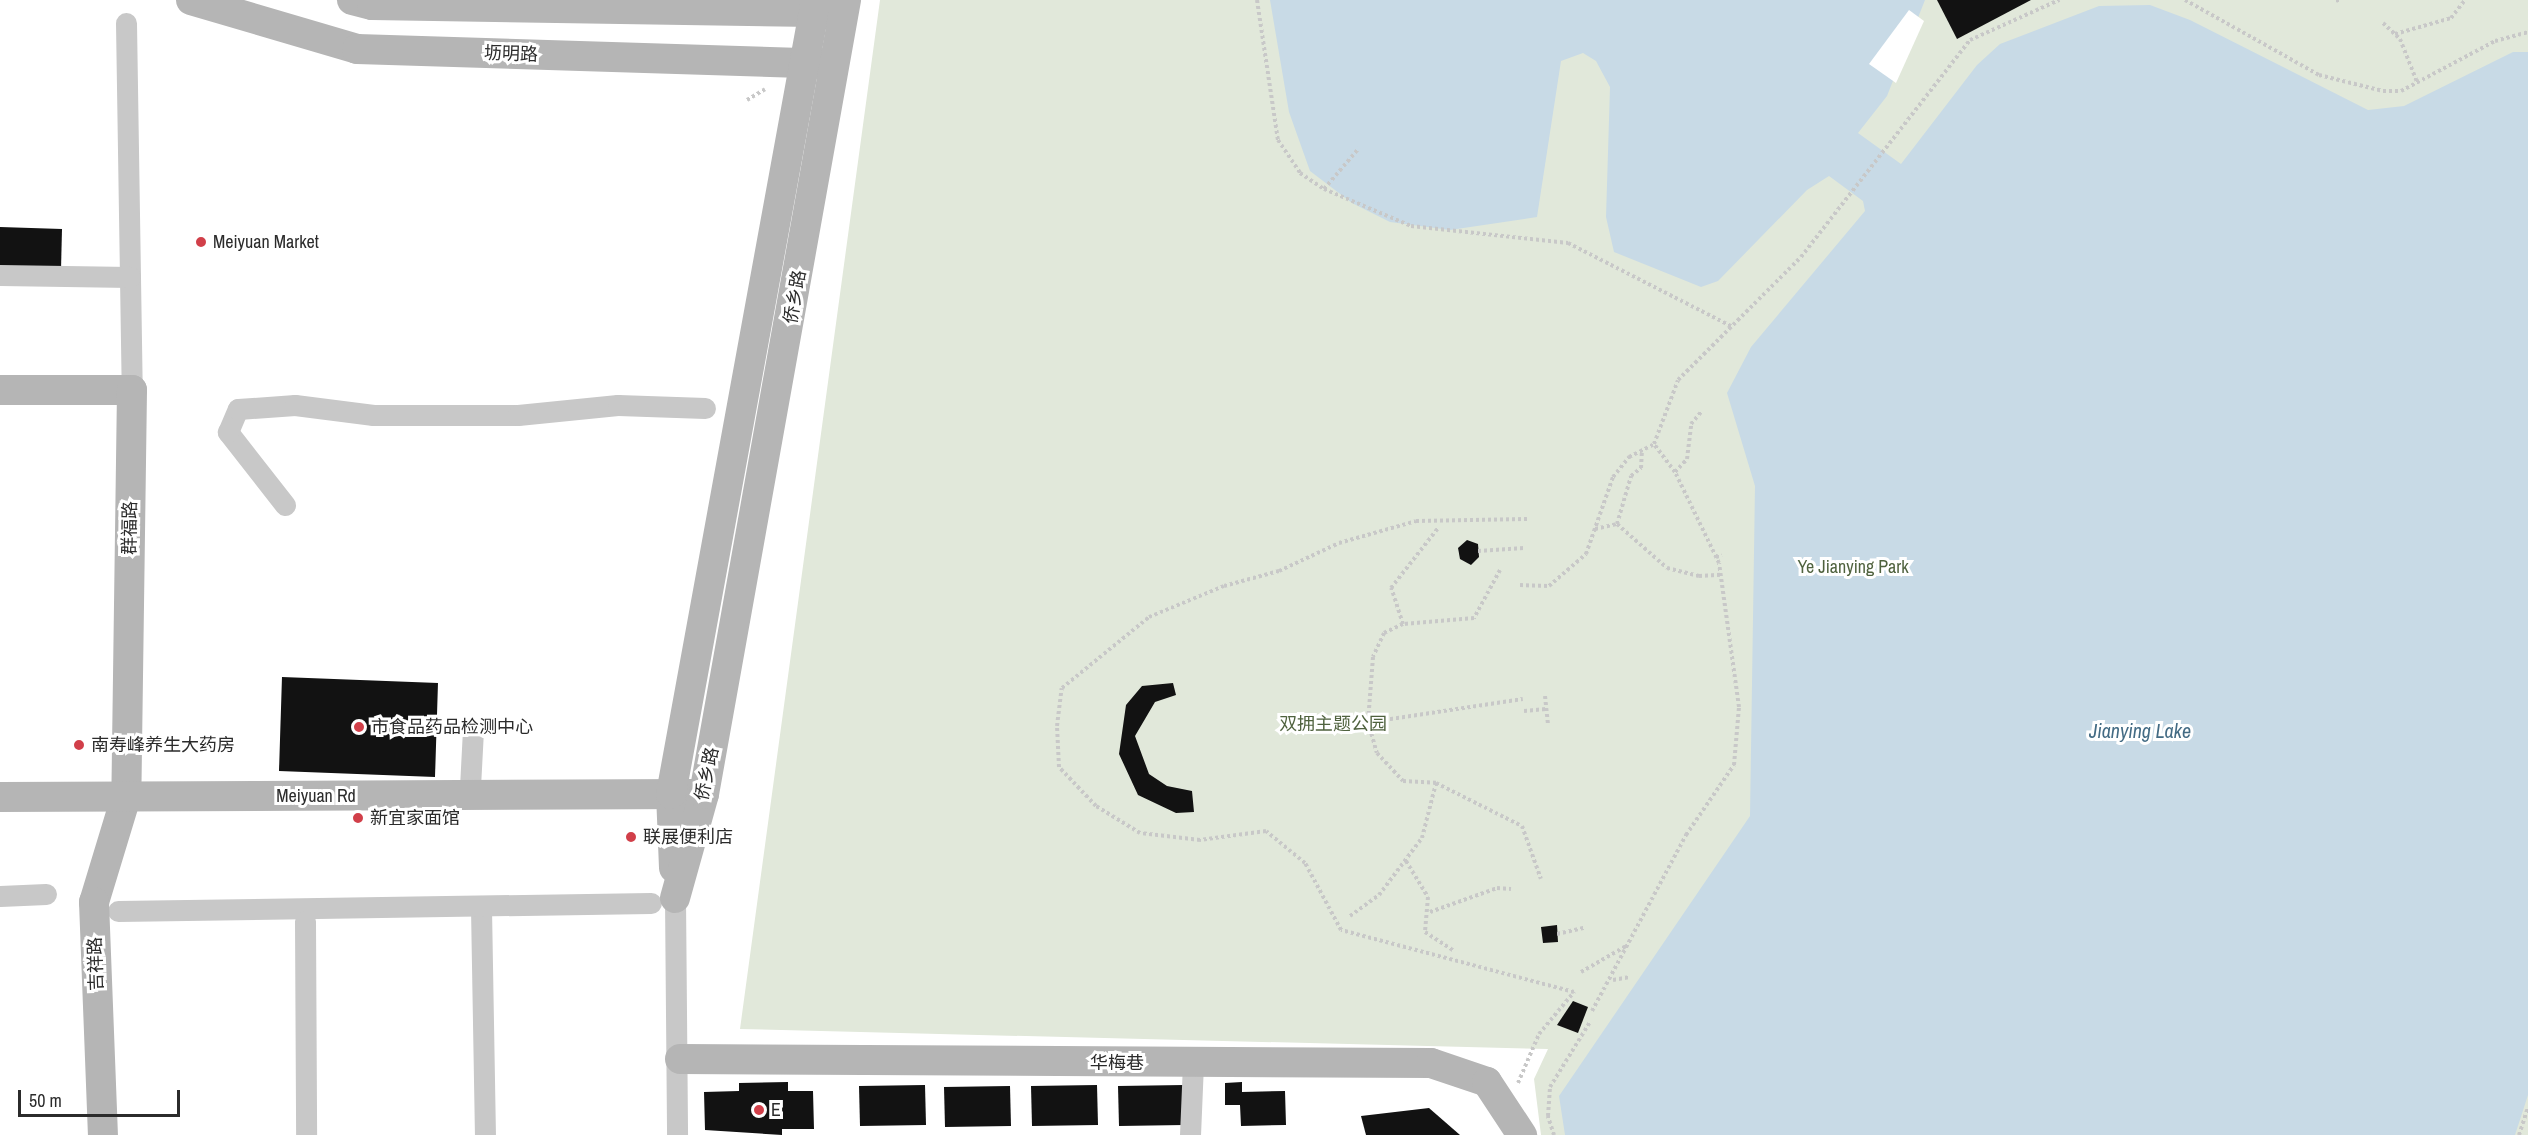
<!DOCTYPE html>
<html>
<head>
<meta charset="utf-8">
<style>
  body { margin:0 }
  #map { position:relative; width:2528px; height:1135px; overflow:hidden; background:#fff; font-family:"Archivo Narrow","Noto Sans SC",sans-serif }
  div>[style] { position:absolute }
  .green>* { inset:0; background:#e1e8da }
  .water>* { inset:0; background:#c8dae6 }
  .pier>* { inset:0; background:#fff }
  .building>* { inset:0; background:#121212 }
  .path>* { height:4px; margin-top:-2px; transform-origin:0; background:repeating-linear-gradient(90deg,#c8c8c8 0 3px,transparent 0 6px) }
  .street>* { height:21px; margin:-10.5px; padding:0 10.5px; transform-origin:10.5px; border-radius:10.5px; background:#c8c8c8 }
  .secondary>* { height:30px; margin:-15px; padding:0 15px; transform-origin:15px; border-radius:15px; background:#b5b5b5 }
  .dots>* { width:16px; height:16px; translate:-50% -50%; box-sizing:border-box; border:3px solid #fff; border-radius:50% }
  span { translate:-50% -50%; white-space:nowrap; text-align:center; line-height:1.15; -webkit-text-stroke:6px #fff; paint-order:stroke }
  .street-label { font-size:18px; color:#2b2b2b }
  .poi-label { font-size:18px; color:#2b2b2b }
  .left { translate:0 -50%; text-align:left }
  .park-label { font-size:18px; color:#4f623e }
  .water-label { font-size:20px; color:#436b84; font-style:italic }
  .scale { position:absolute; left:18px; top:1090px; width:162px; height:27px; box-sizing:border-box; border:3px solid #2b2b2b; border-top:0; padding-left:8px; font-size:18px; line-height:21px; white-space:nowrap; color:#2b2b2b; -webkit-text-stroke:4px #fff; paint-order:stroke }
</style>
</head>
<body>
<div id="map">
  <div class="green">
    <div style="clip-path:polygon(880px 0,2528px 0,2528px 1135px,1541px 1135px,1534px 1079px,1548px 1049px,740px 1029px)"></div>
  </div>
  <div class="water">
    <div style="clip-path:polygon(1270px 0,1925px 0,1887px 96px,1858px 133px,1901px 164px,1977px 65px,2000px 44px,2099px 6px,2150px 5px,2190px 20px,2368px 110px,2404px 106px,2513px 52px,2528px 52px,2528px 1095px,2515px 1135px,1565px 1135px,1559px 1096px,1750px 816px,1755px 486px,1727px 393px,1751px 347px,1865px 211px,1863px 201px,1829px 176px,1807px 190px,1718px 281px,1701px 287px,1614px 252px,1606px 217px,1610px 87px,1596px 61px,1583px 53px,1561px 61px,1537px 217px,1450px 230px,1390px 222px,1352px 203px,1310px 171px,1289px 112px)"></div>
  </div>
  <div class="pier">
    <div style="clip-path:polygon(1909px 10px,1924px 21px,1896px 83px,1869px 64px)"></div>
  </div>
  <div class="building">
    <div style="clip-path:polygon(1937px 0,2031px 0,1957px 39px)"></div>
    <div style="clip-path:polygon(0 227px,62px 229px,61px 270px,0 269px)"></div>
    <div style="clip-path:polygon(1467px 540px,1478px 544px,1479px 557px,1471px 565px,1460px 559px,1458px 548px)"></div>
    <div style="clip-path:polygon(282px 677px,438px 683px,435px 777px,279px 771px)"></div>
    <div style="clip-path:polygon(1173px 683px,1176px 695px,1155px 702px,1135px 736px,1149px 774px,1167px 786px,1192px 791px,1194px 812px,1176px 813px,1138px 795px,1119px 754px,1126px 705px,1142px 686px)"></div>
    <div style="clip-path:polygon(1557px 925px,1558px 942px,1543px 943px,1541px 927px)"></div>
    <div style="clip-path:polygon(1573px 1001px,1588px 1007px,1578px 1033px,1557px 1025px)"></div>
    <div style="clip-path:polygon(788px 1082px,788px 1091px,813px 1091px,814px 1129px,782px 1129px,782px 1135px,705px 1130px,704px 1092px,739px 1091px,739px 1083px)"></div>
    <div style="clip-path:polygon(1242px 1082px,1242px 1092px,1285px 1091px,1286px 1125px,1241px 1126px,1240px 1105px,1225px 1105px,1225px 1083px)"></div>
    <div style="clip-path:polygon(925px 1085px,926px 1125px,860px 1126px,859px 1086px)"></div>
    <div style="clip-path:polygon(1097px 1085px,1098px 1125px,1032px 1126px,1031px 1086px)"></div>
    <div style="clip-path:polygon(1184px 1085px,1184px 1125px,1119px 1126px,1118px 1086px)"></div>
    <div style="clip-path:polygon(1010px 1086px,1011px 1126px,945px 1127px,944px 1087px)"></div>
    <div style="clip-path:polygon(1429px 1108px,1460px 1135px,1366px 1135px,1361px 1116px)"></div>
  </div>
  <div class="path">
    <div style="left:1257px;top:0;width:142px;rotate:81.5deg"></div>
    <div style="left:1278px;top:140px;width:40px;rotate:56deg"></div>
    <div style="left:1300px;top:173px;width:29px;rotate:34deg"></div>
    <div style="left:1324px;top:189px;width:95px;rotate:23deg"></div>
    <div style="left:1411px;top:226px;width:158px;rotate:6.2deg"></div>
    <div style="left:1568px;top:243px;width:185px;rotate:27deg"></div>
    <div style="left:2185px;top:0;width:154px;rotate:29.2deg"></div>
    <div style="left:2319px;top:75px;width:66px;rotate:14deg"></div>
    <div style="left:2383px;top:91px;width:18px"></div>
    <div style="left:2401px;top:91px;width:106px;rotate:-28deg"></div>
    <div style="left:2495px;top:41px;width:34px;rotate:-15deg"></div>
    <div style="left:2336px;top:0;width:4px;rotate:14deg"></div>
    <div style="left:2383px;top:23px;width:23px;rotate:43deg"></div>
    <div style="left:2400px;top:39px;width:46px;rotate:68.4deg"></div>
    <div style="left:2395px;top:34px;width:58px;rotate:-15.9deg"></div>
    <div style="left:2451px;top:18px;width:23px;rotate:-52deg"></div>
    <div style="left:747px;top:100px;width:21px;rotate:-31deg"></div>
    <div style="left:1324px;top:189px;width:54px;rotate:-49.5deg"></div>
    <div style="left:1675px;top:472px;width:18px;rotate:-47deg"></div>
    <div style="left:1687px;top:459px;width:35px;rotate:-83deg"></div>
    <div style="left:1691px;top:424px;width:16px;rotate:-50deg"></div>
    <div style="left:1617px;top:524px;width:67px;rotate:41.3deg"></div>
    <div style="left:1667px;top:568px;width:33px;rotate:14deg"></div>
    <div style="left:1699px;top:576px;width:22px;rotate:-3deg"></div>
    <div style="left:1595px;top:529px;width:23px;rotate:-13deg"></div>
    <div style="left:1617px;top:524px;width:50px;rotate:-73.7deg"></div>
    <div style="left:1631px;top:476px;width:13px;rotate:-39deg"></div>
    <div style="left:1641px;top:468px;width:17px;rotate:-87deg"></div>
    <div style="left:1478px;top:551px;width:46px;rotate:-3.7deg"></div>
    <div style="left:1716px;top:557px;width:6px;rotate:-18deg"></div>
    <div style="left:1500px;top:570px;width:55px;rotate:118.4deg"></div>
    <div style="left:1474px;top:618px;width:71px;rotate:175.2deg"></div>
    <div style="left:1403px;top:624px;width:21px;rotate:155deg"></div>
    <div style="left:1384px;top:633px;width:26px;rotate:115deg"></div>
    <div style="left:1373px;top:657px;width:65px;rotate:94.4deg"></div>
    <div style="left:1368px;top:722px;width:32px;rotate:74deg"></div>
    <div style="left:1377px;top:753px;width:38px;rotate:47deg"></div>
    <div style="left:1403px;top:781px;width:33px;rotate:3deg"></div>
    <div style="left:1436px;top:783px;width:96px;rotate:26.6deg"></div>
    <div style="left:1522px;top:826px;width:56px;rotate:70.3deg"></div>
    <div style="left:1520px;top:585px;width:29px;rotate:2deg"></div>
    <div style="left:1549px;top:586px;width:49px;rotate:-40.9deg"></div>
    <div style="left:1586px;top:554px;width:82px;rotate:-70.7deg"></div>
    <div style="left:1613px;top:477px;width:26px;rotate:-51deg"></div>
    <div style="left:1629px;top:457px;width:28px;rotate:-27deg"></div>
    <div style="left:1654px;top:444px;width:68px;rotate:-69.4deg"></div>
    <div style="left:1678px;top:380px;width:174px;rotate:-45deg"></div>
    <div style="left:1801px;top:257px;width:275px;rotate:-52.1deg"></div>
    <div style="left:1970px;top:40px;width:98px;rotate:-24.2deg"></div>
    <div style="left:1403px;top:624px;width:38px;rotate:-108deg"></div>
    <div style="left:1391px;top:588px;width:76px;rotate:-51.9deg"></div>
    <div style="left:1545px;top:696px;width:28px;rotate:84deg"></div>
    <div style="left:1524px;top:711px;width:22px;rotate:-5deg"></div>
    <div style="left:1325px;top:729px;width:200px;rotate:-8.6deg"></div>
    <div style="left:1406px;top:861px;width:42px;rotate:58.6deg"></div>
    <div style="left:1428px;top:897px;width:35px;rotate:95deg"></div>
    <div style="left:1425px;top:932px;width:35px;rotate:33deg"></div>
    <div style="left:1430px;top:912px;width:71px;rotate:-19.7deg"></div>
    <div style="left:1497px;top:888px;width:14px;rotate:4deg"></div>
    <div style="left:1350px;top:916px;width:36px;rotate:-36deg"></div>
    <div style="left:1379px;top:895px;width:71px;rotate:-53deg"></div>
    <div style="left:1422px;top:838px;width:57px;rotate:-75.7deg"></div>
    <div style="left:1557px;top:934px;width:28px;rotate:-13deg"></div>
    <div style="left:1581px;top:972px;width:52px;rotate:-30deg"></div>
    <div style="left:1613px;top:980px;width:17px;rotate:-10deg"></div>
    <div style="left:1592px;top:1011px;width:200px;rotate:-61.9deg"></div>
    <div style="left:1686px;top:835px;width:85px;rotate:-55.6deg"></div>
    <div style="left:1734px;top:765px;width:58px;rotate:-85.1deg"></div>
    <div style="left:1739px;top:707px;width:145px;rotate:-97.9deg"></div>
    <div style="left:1719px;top:563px;width:101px;rotate:-115.8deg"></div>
    <div style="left:1675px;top:472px;width:35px;rotate:-127deg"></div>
    <div style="left:1518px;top:1083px;width:53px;rotate:-66.8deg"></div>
    <div style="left:1539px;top:1034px;width:55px;rotate:-50.2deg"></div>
    <div style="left:1574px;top:992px;width:241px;rotate:-165.1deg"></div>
    <div style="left:1341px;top:930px;width:76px;rotate:-118.2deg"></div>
    <div style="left:1305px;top:863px;width:50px;rotate:-140.6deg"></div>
    <div style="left:1266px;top:831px;width:67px;rotate:172.2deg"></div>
    <div style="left:1200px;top:840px;width:60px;rotate:-173.3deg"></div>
    <div style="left:1140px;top:833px;width:52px;rotate:-148.5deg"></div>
    <div style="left:1096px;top:806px;width:54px;rotate:-133.5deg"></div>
    <div style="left:1059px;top:767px;width:41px;rotate:-92.8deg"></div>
    <div style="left:1057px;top:726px;width:38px;rotate:-83deg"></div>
    <div style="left:1062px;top:688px;width:112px;rotate:-39.2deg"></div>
    <div style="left:1149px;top:617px;width:81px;rotate:-22.5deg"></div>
    <div style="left:1224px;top:586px;width:57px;rotate:-15.3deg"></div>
    <div style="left:1279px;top:571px;width:66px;rotate:-25deg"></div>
    <div style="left:1339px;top:543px;width:80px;rotate:-15.9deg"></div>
    <div style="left:1416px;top:521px;width:111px;rotate:-1deg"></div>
    <div style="left:1554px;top:1135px;width:20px;rotate:-108deg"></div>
    <div style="left:1548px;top:1116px;width:29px;rotate:-86deg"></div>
    <div style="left:1550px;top:1087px;width:76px;rotate:-58.4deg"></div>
    <div style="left:2519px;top:1135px;width:28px;rotate:-72deg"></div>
  </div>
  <div class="street">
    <div style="left:126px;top:23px;width:367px;rotate:89.1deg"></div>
    <div style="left:0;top:275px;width:130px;rotate:0.9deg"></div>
    <div style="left:285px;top:505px;width:93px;rotate:-128deg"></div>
    <div style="left:228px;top:432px;width:25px;rotate:-67deg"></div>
    <div style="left:238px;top:409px;width:57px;rotate:-4deg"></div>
    <div style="left:295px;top:405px;width:79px;rotate:7.3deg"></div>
    <div style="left:373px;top:415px;width:145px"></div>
    <div style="left:518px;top:415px;width:100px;rotate:-5.7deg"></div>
    <div style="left:618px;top:405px;width:87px;rotate:2deg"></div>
    <div style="left:470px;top:787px;width:58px;rotate:-87deg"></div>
    <div style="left:0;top:896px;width:46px;rotate:-2.5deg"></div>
    <div style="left:675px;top:898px;width:237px;rotate:89.5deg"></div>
    <div style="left:481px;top:908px;width:227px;rotate:89deg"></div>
    <div style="left:118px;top:911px;width:533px;rotate:-0.86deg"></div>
    <div style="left:305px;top:921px;width:214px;rotate:89.7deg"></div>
    <div style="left:1190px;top:1135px;width:71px;rotate:-87.6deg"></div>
  </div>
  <div class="secondary">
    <div style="left:191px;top:0;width:173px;rotate:16.4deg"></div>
    <div style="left:357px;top:49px;width:469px;rotate:1.8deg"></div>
    <div style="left:352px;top:0;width:21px;rotate:14deg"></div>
    <div style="left:372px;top:5px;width:460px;rotate:0.9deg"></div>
    <div style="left:0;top:390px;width:132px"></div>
    <div style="left:132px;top:390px;width:407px;rotate:90.8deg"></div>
    <div style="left:126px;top:797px;width:110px;rotate:106.9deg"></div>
    <div style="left:94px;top:902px;width:233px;rotate:87.8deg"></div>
    <div style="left:0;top:797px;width:692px;rotate:-0.25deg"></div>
    <div style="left:674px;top:868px;width:74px;rotate:-92.3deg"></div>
    <div style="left:671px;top:794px;width:807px;rotate:-79.65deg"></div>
    <div style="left:675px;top:898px;width:108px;rotate:-74.4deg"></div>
    <div style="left:704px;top:794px;width:807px;rotate:-79.86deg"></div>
    <div style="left:680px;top:1059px;width:751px;rotate:0.31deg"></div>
    <div style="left:1431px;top:1063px;width:59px;rotate:18.7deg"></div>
    <div style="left:1487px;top:1082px;width:64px;rotate:56.6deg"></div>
  </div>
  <div class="dots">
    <div style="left:201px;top:242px;background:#d13f49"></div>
    <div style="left:359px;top:727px;background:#d13f49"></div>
    <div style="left:79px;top:745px;background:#d13f49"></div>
    <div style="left:358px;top:818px;background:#d13f49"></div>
    <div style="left:631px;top:837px;background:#d13f49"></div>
    <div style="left:759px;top:1110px;background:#d13f49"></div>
  </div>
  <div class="street-label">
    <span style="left:511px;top:54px;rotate:2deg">坜明路</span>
    <span style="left:795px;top:297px;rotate:-80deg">侨乡路</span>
    <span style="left:130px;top:528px;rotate:-89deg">群福路</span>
    <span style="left:707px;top:774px;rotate:-78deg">侨乡路</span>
    <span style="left:316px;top:796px">Meiyuan Rd</span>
    <span style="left:96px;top:964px;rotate:-92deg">吉祥路</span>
    <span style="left:1117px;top:1063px">华梅巷</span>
  </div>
  <div class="poi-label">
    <span class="left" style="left:213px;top:242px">Meiyuan Market</span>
    <span class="left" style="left:371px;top:727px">市食品药品检测中心</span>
    <span class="left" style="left:91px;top:745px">南寿峰养生大药房</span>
    <span class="left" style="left:370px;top:818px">新宜家面馆</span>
    <span class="left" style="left:643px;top:837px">联展便利店</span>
    <span class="left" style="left:771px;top:1110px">E</span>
  </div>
  <div class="park-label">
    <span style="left:1853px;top:567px">Ye Jianying Park</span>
    <span style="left:1333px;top:724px">双拥主题公园</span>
  </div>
  <div class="water-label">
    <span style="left:2140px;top:730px">Jianying Lake</span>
  </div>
  <div class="scale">50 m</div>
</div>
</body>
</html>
